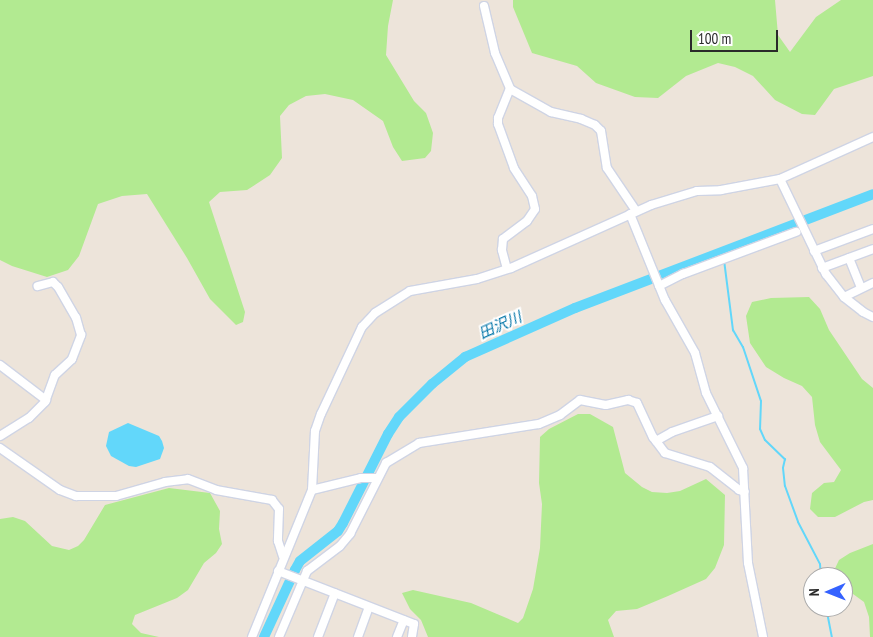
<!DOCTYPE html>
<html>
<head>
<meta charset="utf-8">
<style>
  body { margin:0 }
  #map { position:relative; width:873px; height:637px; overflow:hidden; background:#ede4da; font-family:"PT Sans Narrow","Noto Sans JP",sans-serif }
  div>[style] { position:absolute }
  .green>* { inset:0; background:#b2ea91 }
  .water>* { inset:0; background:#62d7fa }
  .stream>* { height:2px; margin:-1px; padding:0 1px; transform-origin:1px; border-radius:1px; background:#62d7fa }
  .river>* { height:10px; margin:-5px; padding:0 5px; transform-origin:5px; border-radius:5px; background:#62d7fa }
  .roads { filter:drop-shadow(1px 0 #cfd4e4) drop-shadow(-1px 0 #cfd4e4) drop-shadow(0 1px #cfd4e4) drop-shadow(0 -1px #cfd4e4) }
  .minor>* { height:8px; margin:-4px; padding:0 4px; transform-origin:4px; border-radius:4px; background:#fff }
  span { translate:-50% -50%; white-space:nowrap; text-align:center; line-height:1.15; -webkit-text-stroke:4px #fff; paint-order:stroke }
  .water-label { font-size:15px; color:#0074a7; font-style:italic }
  .north { position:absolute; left:803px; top:567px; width:50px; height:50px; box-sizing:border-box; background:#fff; border:1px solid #aaa; border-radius:50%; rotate:269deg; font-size:14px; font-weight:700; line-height:20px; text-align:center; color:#2a2a2a }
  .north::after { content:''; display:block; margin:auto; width:18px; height:22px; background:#3562ff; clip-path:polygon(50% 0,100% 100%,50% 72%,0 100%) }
  .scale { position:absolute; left:690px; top:30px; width:88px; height:22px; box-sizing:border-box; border:2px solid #2a2a2a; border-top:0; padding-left:6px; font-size:15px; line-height:18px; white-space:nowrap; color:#2a2a2a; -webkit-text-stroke:4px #fff; paint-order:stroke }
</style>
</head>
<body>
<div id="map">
  <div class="green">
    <div style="clip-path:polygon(0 0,393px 0,388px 26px,386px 55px,414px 101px,426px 113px,433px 133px,431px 151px,425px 158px,402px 161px,393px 147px,383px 121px,353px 100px,325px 94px,306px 96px,289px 105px,280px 116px,282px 158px,270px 175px,247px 190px,220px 192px,209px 202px,245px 312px,243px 322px,236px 325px,210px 299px,187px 258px,147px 194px,122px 196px,98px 204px,79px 256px,68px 270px,47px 277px,12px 266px,0 260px)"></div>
    <div style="clip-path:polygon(513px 0,775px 0,778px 35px,790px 52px,816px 17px,841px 0,873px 0,873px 76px,834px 89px,815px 115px,802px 114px,775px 100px,753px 76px,735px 67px,718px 63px,686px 76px,658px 98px,635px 97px,596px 83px,577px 66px,532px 53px,513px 7px)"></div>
    <div style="clip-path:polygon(809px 297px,820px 309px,829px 330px,862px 379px,873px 388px,873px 500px,864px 502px,835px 517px,818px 517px,810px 509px,812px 493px,824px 483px,834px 482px,841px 470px,820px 442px,815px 425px,812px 397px,802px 386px,784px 378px,766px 367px,750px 343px,746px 316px,752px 302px,771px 298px)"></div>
    <div style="clip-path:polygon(578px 414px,590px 414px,613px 427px,625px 473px,642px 487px,652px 492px,667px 493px,680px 491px,706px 479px,725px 495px,724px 545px,715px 568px,706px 579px,668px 596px,637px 609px,616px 611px,608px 620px,614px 637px,428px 637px,421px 620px,410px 609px,402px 593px,413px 590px,471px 603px,518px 623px,523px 618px,533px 589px,540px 548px,542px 504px,539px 483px,540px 437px,549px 429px)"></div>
    <div style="clip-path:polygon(169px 488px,210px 493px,220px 511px,219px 529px,222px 544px,216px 553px,204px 563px,188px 590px,177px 598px,135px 615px,132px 624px,141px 633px,159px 637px,0 637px,0 519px,13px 517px,25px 521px,52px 546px,69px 550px,78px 546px,84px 540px,105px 505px)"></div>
    <div style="clip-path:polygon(873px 544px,873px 637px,870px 637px,869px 617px,864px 602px,853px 594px,843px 594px,843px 577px,831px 577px,839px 560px,850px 553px)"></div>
  </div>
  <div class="water">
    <div style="clip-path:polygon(128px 423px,159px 436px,162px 441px,164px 448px,160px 459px,136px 467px,129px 466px,111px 456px,106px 446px,109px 432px)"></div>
  </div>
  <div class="stream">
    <div style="left:724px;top:260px;width:71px;rotate:82.7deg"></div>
    <div style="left:733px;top:330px;width:20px;rotate:60deg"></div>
    <div style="left:743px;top:347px;width:57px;rotate:71.6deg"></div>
    <div style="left:761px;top:401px;width:28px;rotate:92deg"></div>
    <div style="left:760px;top:429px;width:12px;rotate:66deg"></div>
    <div style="left:765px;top:440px;width:28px;rotate:44deg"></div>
    <div style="left:785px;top:459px;width:9px;rotate:103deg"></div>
    <div style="left:783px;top:468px;width:18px;rotate:84deg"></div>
    <div style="left:785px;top:486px;width:38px;rotate:70deg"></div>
    <div style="left:798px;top:522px;width:47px;rotate:62.4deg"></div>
    <div style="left:820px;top:564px;width:13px;rotate:86deg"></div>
    <div style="left:826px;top:607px;width:31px;rotate:79deg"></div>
  </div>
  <div class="river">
    <div style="left:264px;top:637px;width:74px;rotate:-65.2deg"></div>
    <div style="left:295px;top:570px;width:10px;rotate:-61deg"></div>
    <div style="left:300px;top:561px;width:48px;rotate:-38.3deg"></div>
    <div style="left:338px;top:531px;width:9px;rotate:-58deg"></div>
    <div style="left:343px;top:523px;width:100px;rotate:-63.2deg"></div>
    <div style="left:388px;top:434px;width:20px;rotate:-57deg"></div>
    <div style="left:399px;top:417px;width:47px;rotate:-45deg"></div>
    <div style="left:432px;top:384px;width:43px;rotate:-39.3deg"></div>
    <div style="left:465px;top:357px;width:120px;rotate:-24deg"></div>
    <div style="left:575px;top:308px;width:319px;rotate:-20.9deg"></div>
  </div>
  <div class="roads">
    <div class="minor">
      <div style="left:484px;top:6px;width:48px;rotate:76.8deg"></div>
      <div style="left:495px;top:53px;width:39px;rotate:67deg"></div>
      <div style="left:510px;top:89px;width:47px;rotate:29.3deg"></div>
      <div style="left:551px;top:112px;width:31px;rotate:13deg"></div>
      <div style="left:581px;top:119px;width:15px;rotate:23deg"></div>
      <div style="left:595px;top:125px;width:8px;rotate:45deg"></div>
      <div style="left:601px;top:131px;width:37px;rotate:81deg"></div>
      <div style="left:607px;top:168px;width:52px;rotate:56deg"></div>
      <div style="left:780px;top:179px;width:106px;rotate:64.2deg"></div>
      <div style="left:826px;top:274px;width:29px;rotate:52deg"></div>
      <div style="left:844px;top:297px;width:24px;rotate:38deg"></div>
      <div style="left:863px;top:312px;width:11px;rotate:27deg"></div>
      <div style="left:630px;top:214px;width:93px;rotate:67.9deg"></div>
      <div style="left:665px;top:300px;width:61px;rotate:60.5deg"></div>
      <div style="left:695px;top:353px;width:41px;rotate:74.6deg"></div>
      <div style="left:706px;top:393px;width:84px;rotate:63.7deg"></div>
      <div style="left:743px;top:468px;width:95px;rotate:87deg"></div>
      <div style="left:748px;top:563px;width:76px;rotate:78.5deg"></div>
      <div style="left:814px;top:251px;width:63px;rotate:-20.4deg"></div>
      <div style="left:849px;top:258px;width:31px;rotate:68deg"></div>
      <div style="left:822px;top:268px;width:54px;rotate:-20.4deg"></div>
      <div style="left:507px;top:269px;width:20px;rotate:-105deg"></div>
      <div style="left:502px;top:250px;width:11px;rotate:-85deg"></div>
      <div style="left:503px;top:239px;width:30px;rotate:-37deg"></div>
      <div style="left:527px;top:221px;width:14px;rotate:-56deg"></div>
      <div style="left:535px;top:209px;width:13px;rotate:-103deg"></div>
      <div style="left:532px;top:196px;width:33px;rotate:-123deg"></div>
      <div style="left:514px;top:168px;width:47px;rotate:-110deg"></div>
      <div style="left:498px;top:124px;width:6px;rotate:-90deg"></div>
      <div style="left:498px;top:118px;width:31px;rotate:-68deg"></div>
      <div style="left:659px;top:286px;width:27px;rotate:-27deg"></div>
      <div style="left:683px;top:274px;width:121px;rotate:-20.4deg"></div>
      <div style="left:844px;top:297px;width:32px;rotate:-26deg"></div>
      <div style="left:0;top:365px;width:58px;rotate:37.3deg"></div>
      <div style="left:0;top:436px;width:34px;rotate:-32deg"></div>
      <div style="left:29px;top:418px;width:23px;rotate:-45deg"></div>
      <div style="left:45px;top:402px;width:29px;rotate:-70deg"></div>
      <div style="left:55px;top:375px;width:23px;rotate:-43deg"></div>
      <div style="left:72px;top:359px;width:26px;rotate:-69deg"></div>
      <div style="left:81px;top:335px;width:18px;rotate:-106deg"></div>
      <div style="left:76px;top:318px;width:36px;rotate:-120deg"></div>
      <div style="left:58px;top:287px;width:7px;rotate:-135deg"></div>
      <div style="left:53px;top:282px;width:16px;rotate:165deg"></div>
      <div style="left:656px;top:441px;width:18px;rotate:-29deg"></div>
      <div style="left:672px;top:432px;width:49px;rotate:-19.2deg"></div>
      <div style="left:0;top:448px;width:73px;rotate:35deg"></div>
      <div style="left:60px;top:490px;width:17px;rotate:21deg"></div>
      <div style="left:76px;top:496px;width:40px"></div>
      <div style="left:116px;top:496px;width:51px;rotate:-15.9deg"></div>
      <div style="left:165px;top:482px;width:23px;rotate:-7deg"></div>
      <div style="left:188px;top:479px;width:30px;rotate:21deg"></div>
      <div style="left:216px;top:490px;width:57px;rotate:10.1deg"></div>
      <div style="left:272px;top:500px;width:11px;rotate:52deg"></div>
      <div style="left:279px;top:509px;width:32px;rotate:92deg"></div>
      <div style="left:278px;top:541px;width:16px;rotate:72deg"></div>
      <div style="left:312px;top:490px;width:50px;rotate:-13.8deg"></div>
      <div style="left:361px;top:478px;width:16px"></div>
      <div style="left:278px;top:571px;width:146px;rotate:21.3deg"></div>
      <div style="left:414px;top:624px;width:13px;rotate:99deg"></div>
      <div style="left:252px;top:637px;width:159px;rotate:-67.8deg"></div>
      <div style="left:312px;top:490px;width:59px;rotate:-87.1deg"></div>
      <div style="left:315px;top:431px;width:18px;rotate:-71deg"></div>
      <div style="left:321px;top:414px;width:96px;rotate:-64.8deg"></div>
      <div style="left:362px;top:327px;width:19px;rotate:-47deg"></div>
      <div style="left:375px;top:313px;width:41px;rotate:-32.2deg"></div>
      <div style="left:410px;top:291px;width:68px;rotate:-10.2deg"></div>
      <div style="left:477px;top:279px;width:36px;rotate:-18deg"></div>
      <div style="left:511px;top:268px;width:154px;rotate:-24.2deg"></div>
      <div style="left:651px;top:205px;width:48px;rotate:-16.9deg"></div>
      <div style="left:697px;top:191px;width:24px;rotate:-2deg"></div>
      <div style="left:721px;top:190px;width:60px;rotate:-10.6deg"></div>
      <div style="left:780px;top:179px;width:102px;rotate:-24.3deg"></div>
      <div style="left:279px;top:637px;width:72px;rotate:-67deg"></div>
      <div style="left:307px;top:571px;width:41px;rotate:-37.1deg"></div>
      <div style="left:340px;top:546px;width:16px;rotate:-50deg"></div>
      <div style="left:350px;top:534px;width:80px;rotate:-63.1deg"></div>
      <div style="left:386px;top:463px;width:39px;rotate:-31deg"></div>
      <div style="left:419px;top:443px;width:121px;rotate:-9deg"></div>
      <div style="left:539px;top:424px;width:23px;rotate:-23deg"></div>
      <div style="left:560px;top:415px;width:25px;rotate:-37deg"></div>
      <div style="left:580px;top:400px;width:26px;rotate:11deg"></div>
      <div style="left:606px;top:405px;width:23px;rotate:-13deg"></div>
      <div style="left:628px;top:400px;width:9px;rotate:18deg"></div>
      <div style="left:637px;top:403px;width:38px;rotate:65deg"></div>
      <div style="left:653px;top:437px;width:20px;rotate:53deg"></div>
      <div style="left:665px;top:453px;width:47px;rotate:17.3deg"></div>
      <div style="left:710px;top:467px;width:37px;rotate:38deg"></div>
      <div style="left:739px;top:490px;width:6px;rotate:18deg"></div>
      <div style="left:318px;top:637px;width:47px;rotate:-68.9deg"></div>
      <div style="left:358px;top:637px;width:32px;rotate:-70deg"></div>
      <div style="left:397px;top:637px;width:18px;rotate:-68deg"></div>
    </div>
  </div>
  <div class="water-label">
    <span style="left:500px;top:325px;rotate:-24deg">田沢川</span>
  </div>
  <div class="north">N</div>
  <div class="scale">100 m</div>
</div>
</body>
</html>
